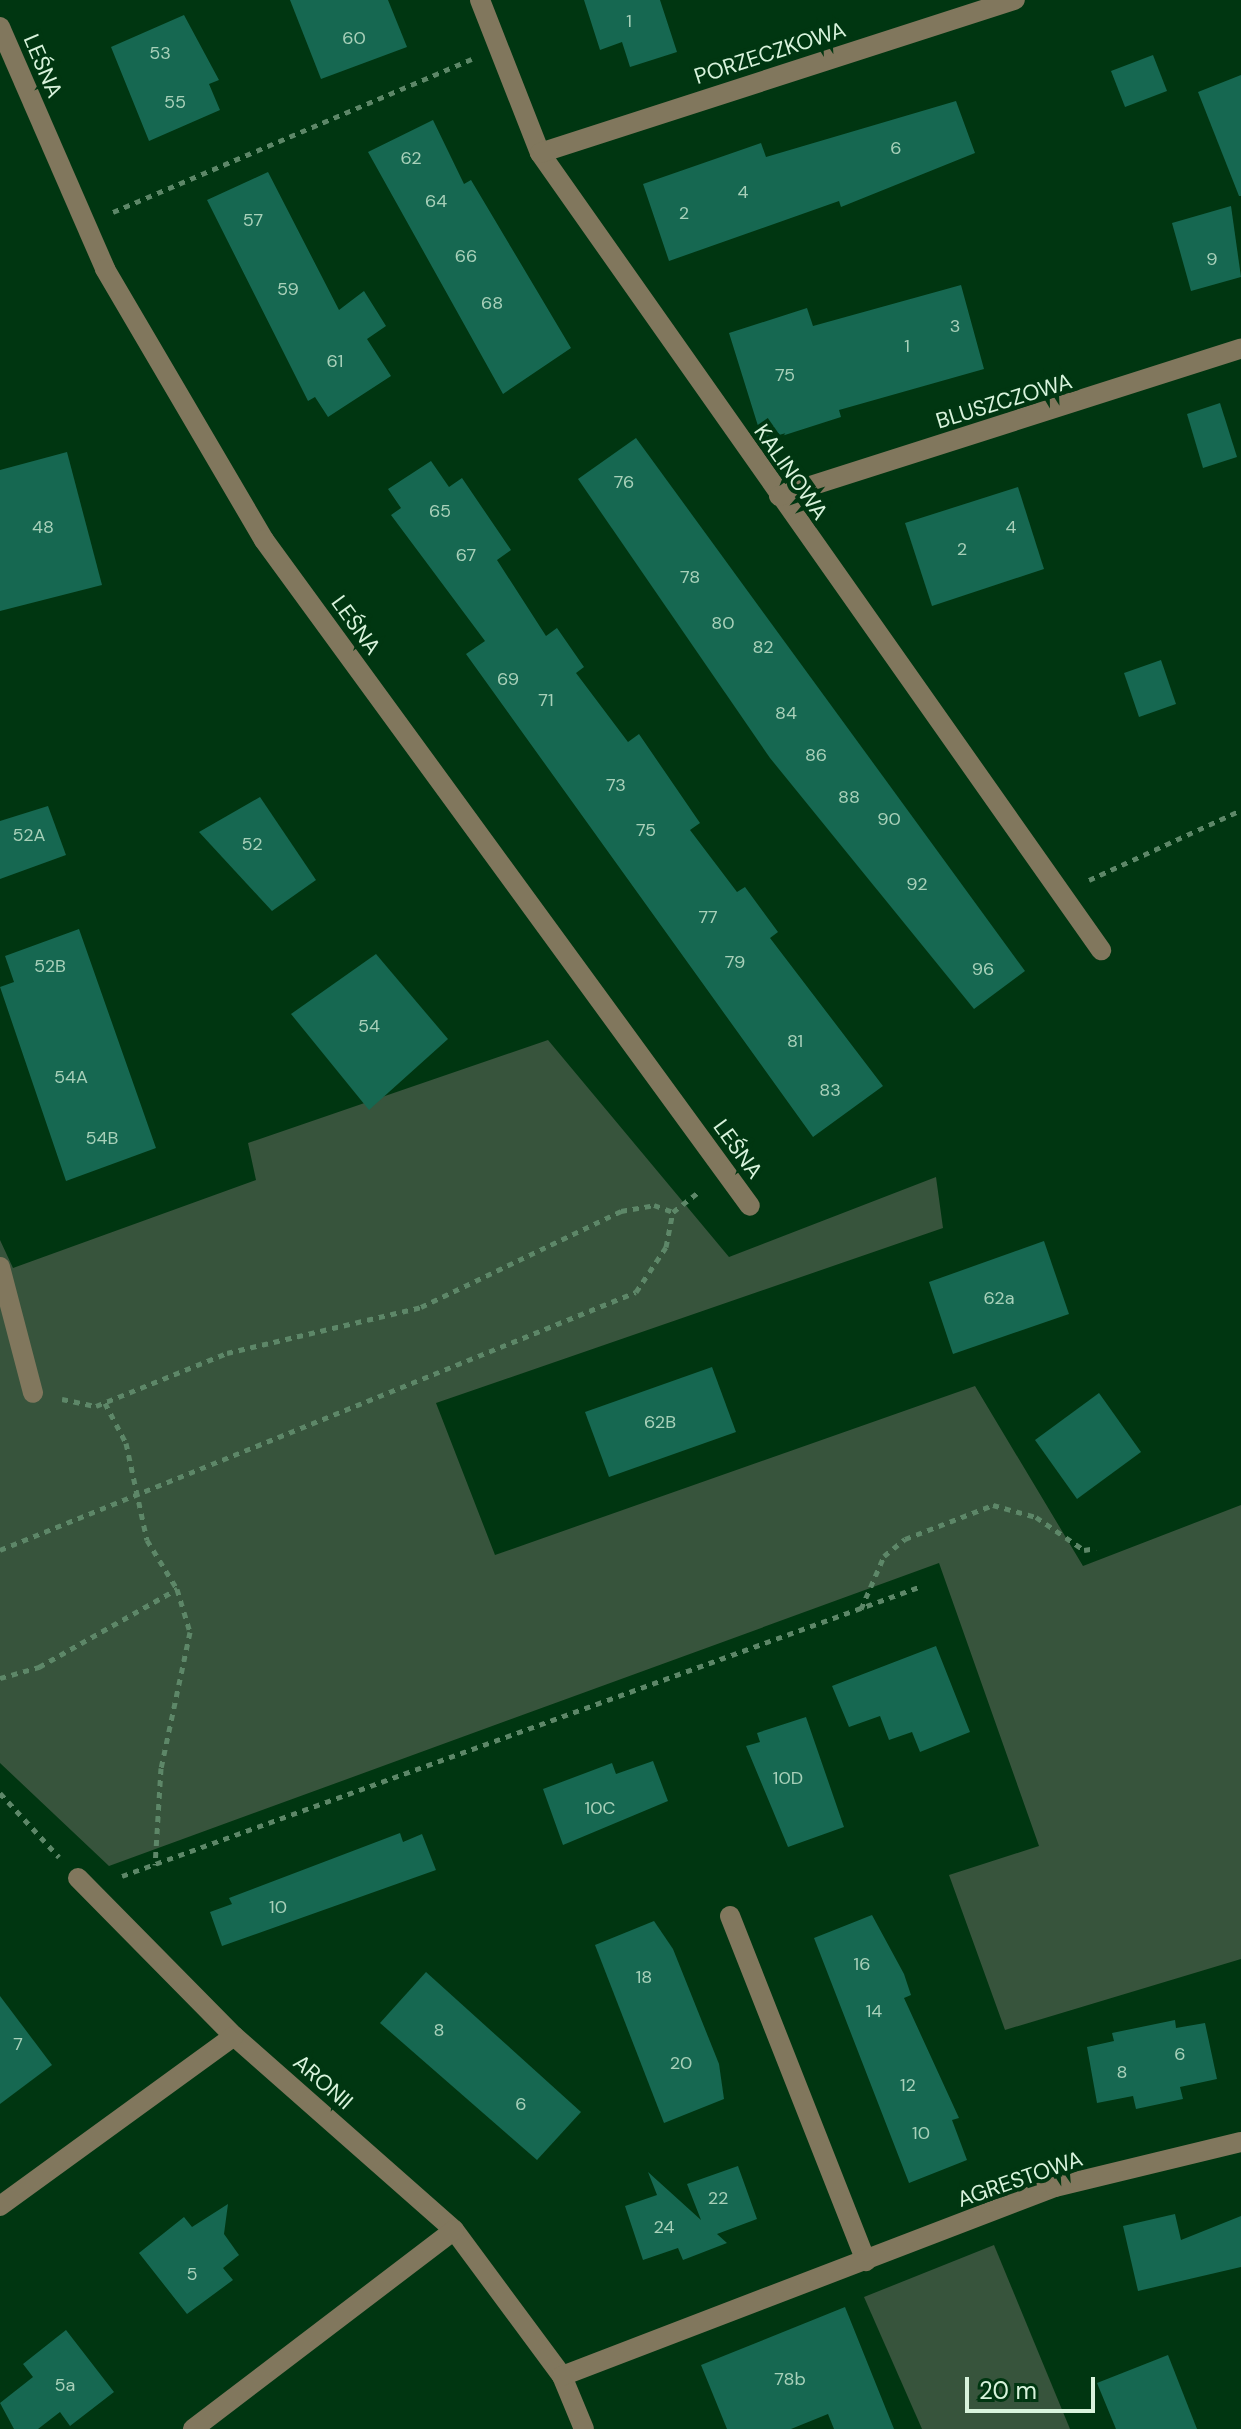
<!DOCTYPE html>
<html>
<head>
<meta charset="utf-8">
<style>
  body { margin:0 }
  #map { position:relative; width:1241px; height:2429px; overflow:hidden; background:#003611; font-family:"DM Sans",sans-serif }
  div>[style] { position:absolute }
  .green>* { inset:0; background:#37543c }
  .building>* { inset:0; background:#166851 }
  .path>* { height:5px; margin-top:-2.5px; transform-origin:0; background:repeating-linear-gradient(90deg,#5d8768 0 6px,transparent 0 12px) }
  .minor>* { height:20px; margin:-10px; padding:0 10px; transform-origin:10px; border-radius:10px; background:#81775d }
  span { translate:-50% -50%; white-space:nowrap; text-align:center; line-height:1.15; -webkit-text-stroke:8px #003611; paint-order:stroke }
  .number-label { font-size:18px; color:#a8d0b9 }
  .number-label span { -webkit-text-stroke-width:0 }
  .street-label { font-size:22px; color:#d8f3dc }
  .scale { position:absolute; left:965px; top:2377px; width:130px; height:36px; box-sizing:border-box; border:4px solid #d8f3dc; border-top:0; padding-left:10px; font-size:24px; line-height:28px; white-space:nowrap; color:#d8f3dc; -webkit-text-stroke:6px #003611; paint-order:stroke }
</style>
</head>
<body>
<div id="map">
  <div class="green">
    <div style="clip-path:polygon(548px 1040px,729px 1257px,936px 1177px,943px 1228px,436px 1403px,495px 1555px,975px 1386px,1083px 1566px,1241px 1505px,1241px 1959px,1005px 2030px,949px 1875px,1039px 1846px,939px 1563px,109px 1866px,0 1763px,0 1240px,13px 1268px,256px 1180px,248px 1143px)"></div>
    <div style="clip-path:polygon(994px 2245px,1070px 2429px,922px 2429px,864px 2297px)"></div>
  </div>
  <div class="building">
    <div style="clip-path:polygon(290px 0,388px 0,407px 47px,321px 79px)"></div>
    <div style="clip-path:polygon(584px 0,660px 0,677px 52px,630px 67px,622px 42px,600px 50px)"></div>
    <div style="clip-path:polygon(184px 15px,219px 80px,209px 84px,220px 110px,149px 141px,111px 47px)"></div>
    <div style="clip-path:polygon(1153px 55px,1167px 91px,1125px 107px,1111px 71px)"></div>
    <div style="clip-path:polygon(1241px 75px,1241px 196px,1239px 196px,1198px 92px)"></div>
    <div style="clip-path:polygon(956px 101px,975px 153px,841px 207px,839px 201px,669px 261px,643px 184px,761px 143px,766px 157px)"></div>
    <div style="clip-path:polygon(433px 120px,464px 184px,471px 180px,571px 348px,503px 394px,368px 152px)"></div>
    <div style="clip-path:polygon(268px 172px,339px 310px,364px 291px,386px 326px,367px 339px,391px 376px,328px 417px,315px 397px,308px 401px,207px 200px)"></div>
    <div style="clip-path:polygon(1231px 206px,1241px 277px,1191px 291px,1172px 223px)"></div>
    <div style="clip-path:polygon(961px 285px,984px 369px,839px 410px,841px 417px,763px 442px,729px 333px,807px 308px,813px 326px)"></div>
    <div style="clip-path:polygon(1220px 403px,1237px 457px,1203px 468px,1187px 414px)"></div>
    <div style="clip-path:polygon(636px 438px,1025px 971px,974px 1009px,770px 758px,578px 479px)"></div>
    <div style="clip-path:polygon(67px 452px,102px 585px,0 611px,0 470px)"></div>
    <div style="clip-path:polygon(431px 461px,449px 487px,462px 478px,511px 550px,497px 560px,546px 636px,557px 628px,584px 667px,576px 673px,628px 742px,639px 734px,700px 823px,690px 830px,737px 892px,745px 887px,778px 932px,770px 938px,883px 1086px,813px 1137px,466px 654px,485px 641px,391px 515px,401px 508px,388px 489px)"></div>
    <div style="clip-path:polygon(1018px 487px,1044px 569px,932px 606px,905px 523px)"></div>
    <div style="clip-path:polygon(1161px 660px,1176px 704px,1139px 717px,1124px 673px)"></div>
    <div style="clip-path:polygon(260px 797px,316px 880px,272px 911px,199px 832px)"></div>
    <div style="clip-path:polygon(48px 806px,66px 855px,0 879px,0 821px)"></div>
    <div style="clip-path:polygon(79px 929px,156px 1148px,66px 1181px,0 987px,14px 982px,5px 956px)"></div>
    <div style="clip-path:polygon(376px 954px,448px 1039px,369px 1110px,291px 1014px)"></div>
    <div style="clip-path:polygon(1044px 1241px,1069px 1314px,953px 1354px,929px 1282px)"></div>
    <div style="clip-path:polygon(712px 1367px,736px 1432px,609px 1477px,585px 1412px)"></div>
    <div style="clip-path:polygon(1099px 1393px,1141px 1452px,1077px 1499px,1035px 1440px)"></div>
    <div style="clip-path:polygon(936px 1646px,970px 1732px,920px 1752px,912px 1732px,889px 1740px,880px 1716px,849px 1727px,832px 1686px)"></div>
    <div style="clip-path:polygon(806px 1717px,844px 1827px,788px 1847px,746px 1746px,760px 1742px,757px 1733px)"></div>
    <div style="clip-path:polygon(653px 1761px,668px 1801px,563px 1845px,543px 1789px,612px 1763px,616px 1774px)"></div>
    <div style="clip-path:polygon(400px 1833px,403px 1842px,422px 1834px,436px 1870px,222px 1946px,210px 1912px,232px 1904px,229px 1898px)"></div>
    <div style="clip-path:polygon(872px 1915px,904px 1974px,911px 1995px,904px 1998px,959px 2118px,952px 2120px,967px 2160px,909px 2183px,814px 1938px)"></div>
    <div style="clip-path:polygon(654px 1921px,673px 1949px,719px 2064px,724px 2099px,664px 2123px,595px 1945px)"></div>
    <div style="clip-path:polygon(426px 1972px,581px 2112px,537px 2160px,380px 2023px)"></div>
    <div style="clip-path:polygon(0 1996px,52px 2065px,0 2104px)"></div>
    <div style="clip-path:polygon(1175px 2020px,1176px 2028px,1205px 2023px,1217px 2079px,1180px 2087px,1183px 2099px,1136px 2109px,1133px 2096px,1097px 2103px,1087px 2047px,1114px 2041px,1112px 2033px)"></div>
    <div style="clip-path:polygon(738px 2166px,757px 2219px,717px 2234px,727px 2243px,683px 2260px,678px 2248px,643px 2260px,625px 2206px,657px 2195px,648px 2172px,701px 2220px,687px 2184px)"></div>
    <div style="clip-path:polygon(228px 2204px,224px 2234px,239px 2255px,223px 2268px,233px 2280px,187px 2314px,139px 2253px,184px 2217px,192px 2227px)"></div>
    <div style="clip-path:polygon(1175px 2214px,1181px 2240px,1241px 2216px,1241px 2267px,1138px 2291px,1123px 2226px)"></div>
    <div style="clip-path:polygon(845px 2307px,894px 2429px,834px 2429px,828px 2414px,791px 2429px,727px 2429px,701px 2365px)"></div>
    <div style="clip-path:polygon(66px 2330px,114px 2392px,70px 2426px,60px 2412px,38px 2429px,14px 2429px,0 2403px,33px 2377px,23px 2364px)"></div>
    <div style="clip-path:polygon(1168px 2355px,1197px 2429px,1116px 2429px,1097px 2383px)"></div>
  </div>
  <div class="path">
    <div style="left:113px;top:212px;width:390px;rotate:-23.1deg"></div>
    <div style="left:1089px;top:880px;width:167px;rotate:-24.7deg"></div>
    <div style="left:62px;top:1399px;width:35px;rotate:12deg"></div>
    <div style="left:96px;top:1406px;width:141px;rotate:-22deg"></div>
    <div style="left:227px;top:1353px;width:199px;rotate:-13.3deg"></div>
    <div style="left:421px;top:1307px;width:222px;rotate:-25.6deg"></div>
    <div style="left:621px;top:1211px;width:34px;rotate:-10deg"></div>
    <div style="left:654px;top:1205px;width:20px;rotate:20deg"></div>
    <div style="left:105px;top:1403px;width:45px;rotate:62.3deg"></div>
    <div style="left:126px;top:1443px;width:99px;rotate:77.8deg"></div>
    <div style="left:147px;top:1540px;width:57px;rotate:58.5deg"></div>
    <div style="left:177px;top:1589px;width:45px;rotate:73.2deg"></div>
    <div style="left:190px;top:1632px;width:139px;rotate:102deg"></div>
    <div style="left:161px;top:1768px;width:97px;rotate:93.5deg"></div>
    <div style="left:0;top:1550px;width:686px;rotate:-22.08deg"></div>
    <div style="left:636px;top:1292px;width:54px;rotate:-56.3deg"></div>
    <div style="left:666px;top:1247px;width:36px;rotate:-79deg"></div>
    <div style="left:673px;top:1212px;width:34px;rotate:-38deg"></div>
    <div style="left:861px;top:1609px;width:58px;rotate:-66.5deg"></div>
    <div style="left:884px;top:1556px;width:27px;rotate:-39deg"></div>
    <div style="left:905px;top:1539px;width:94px;rotate:-21.1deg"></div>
    <div style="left:993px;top:1505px;width:45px;rotate:15.6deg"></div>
    <div style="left:1036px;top:1517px;width:58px;rotate:34.5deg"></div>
    <div style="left:1084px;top:1550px;width:12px;rotate:-9deg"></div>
    <div style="left:0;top:1678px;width:41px;rotate:-15.8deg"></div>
    <div style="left:39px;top:1667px;width:159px;rotate:-29.5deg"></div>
    <div style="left:0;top:1793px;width:87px;rotate:47.3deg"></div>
    <div style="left:122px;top:1876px;width:848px;rotate:-19.93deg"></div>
  </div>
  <div class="minor">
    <div style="left:480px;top:0;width:164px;rotate:68.6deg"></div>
    <div style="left:540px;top:153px;width:975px;rotate:54.86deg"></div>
    <div style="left:0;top:27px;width:264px;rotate:66.5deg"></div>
    <div style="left:105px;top:269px;width:314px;rotate:59.6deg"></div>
    <div style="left:264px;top:540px;width:824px;rotate:53.88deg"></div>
    <div style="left:540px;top:153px;width:499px;rotate:-17.9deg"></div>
    <div style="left:779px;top:496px;width:485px;rotate:-17.7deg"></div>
    <div style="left:0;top:1267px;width:130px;rotate:75.3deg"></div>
    <div style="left:78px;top:1878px;width:222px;rotate:45.4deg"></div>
    <div style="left:234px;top:2036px;width:293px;rotate:41.4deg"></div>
    <div style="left:454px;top:2230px;width:182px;rotate:53.5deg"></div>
    <div style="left:562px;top:2376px;width:57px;rotate:67.5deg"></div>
    <div style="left:730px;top:1916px;width:371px;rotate:68.5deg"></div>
    <div style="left:0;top:2206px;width:289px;rotate:-36deg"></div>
    <div style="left:562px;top:2376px;width:528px;rotate:-20.98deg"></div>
    <div style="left:1055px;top:2187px;width:191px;rotate:-13.6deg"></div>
    <div style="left:193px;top:2429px;width:328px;rotate:-37.3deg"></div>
  </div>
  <div class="number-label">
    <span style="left:629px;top:21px">1</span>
    <span style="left:354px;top:38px">60</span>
    <span style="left:160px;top:53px">53</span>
    <span style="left:175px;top:102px">55</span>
    <span style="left:896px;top:148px">6</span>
    <span style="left:411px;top:158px">62</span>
    <span style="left:743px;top:192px">4</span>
    <span style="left:436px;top:201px">64</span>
    <span style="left:684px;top:213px">2</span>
    <span style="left:253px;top:220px">57</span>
    <span style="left:466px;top:256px">66</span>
    <span style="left:1212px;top:259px">9</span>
    <span style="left:288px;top:289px">59</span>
    <span style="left:492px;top:303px">68</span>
    <span style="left:955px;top:326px">3</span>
    <span style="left:907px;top:346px">1</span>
    <span style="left:335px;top:361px">61</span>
    <span style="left:785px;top:375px">75</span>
    <span style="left:624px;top:482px">76</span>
    <span style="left:440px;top:511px">65</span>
    <span style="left:43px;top:527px">48</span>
    <span style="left:1011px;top:527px">4</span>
    <span style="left:962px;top:549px">2</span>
    <span style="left:466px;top:555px">67</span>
    <span style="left:690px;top:577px">78</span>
    <span style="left:723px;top:623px">80</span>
    <span style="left:763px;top:647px">82</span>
    <span style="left:508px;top:679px">69</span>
    <span style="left:546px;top:700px">71</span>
    <span style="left:786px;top:713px">84</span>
    <span style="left:816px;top:755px">86</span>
    <span style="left:616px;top:785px">73</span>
    <span style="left:849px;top:797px">88</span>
    <span style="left:889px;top:819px">90</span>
    <span style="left:646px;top:830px">75</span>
    <span style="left:29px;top:835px">52A</span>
    <span style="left:252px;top:844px">52</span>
    <span style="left:917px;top:884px">92</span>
    <span style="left:708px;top:917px">77</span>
    <span style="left:735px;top:962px">79</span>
    <span style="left:50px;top:966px">52B</span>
    <span style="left:983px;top:969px">96</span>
    <span style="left:369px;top:1026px">54</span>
    <span style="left:795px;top:1041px">81</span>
    <span style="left:71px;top:1077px">54A</span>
    <span style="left:830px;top:1090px">83</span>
    <span style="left:102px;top:1138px">54B</span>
    <span style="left:999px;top:1298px">62a</span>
    <span style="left:660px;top:1422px">62B</span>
    <span style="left:788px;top:1778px">10D</span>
    <span style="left:600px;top:1808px">10C</span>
    <span style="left:278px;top:1907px">10</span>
    <span style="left:862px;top:1964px">16</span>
    <span style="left:644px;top:1977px">18</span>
    <span style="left:874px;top:2011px">14</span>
    <span style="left:439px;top:2030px">8</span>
    <span style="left:18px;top:2044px">7</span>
    <span style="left:1180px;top:2054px">6</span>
    <span style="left:681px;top:2063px">20</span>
    <span style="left:1122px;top:2072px">8</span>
    <span style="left:908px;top:2085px">12</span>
    <span style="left:521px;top:2104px">6</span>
    <span style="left:921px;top:2133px">10</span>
    <span style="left:718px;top:2198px">22</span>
    <span style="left:664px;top:2227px">24</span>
    <span style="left:192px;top:2274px">5</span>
    <span style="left:790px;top:2379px">78b</span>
    <span style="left:65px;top:2385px">5a</span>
  </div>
  <div class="street-label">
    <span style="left:770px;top:53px;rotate:-18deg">PORZECZKOWA</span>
    <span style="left:43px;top:66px;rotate:67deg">LEŚNA</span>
    <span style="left:1004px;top:401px;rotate:-17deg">BLUSZCZOWA</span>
    <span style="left:791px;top:472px;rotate:55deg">KALINOWA</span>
    <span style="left:356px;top:625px;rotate:54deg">LEŚNA</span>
    <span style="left:738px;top:1149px;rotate:54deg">LEŚNA</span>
    <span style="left:323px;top:2082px;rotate:41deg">ARONII</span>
    <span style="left:1020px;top:2179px;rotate:-19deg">AGRESTOWA</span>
  </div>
  <div class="scale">20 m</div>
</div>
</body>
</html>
